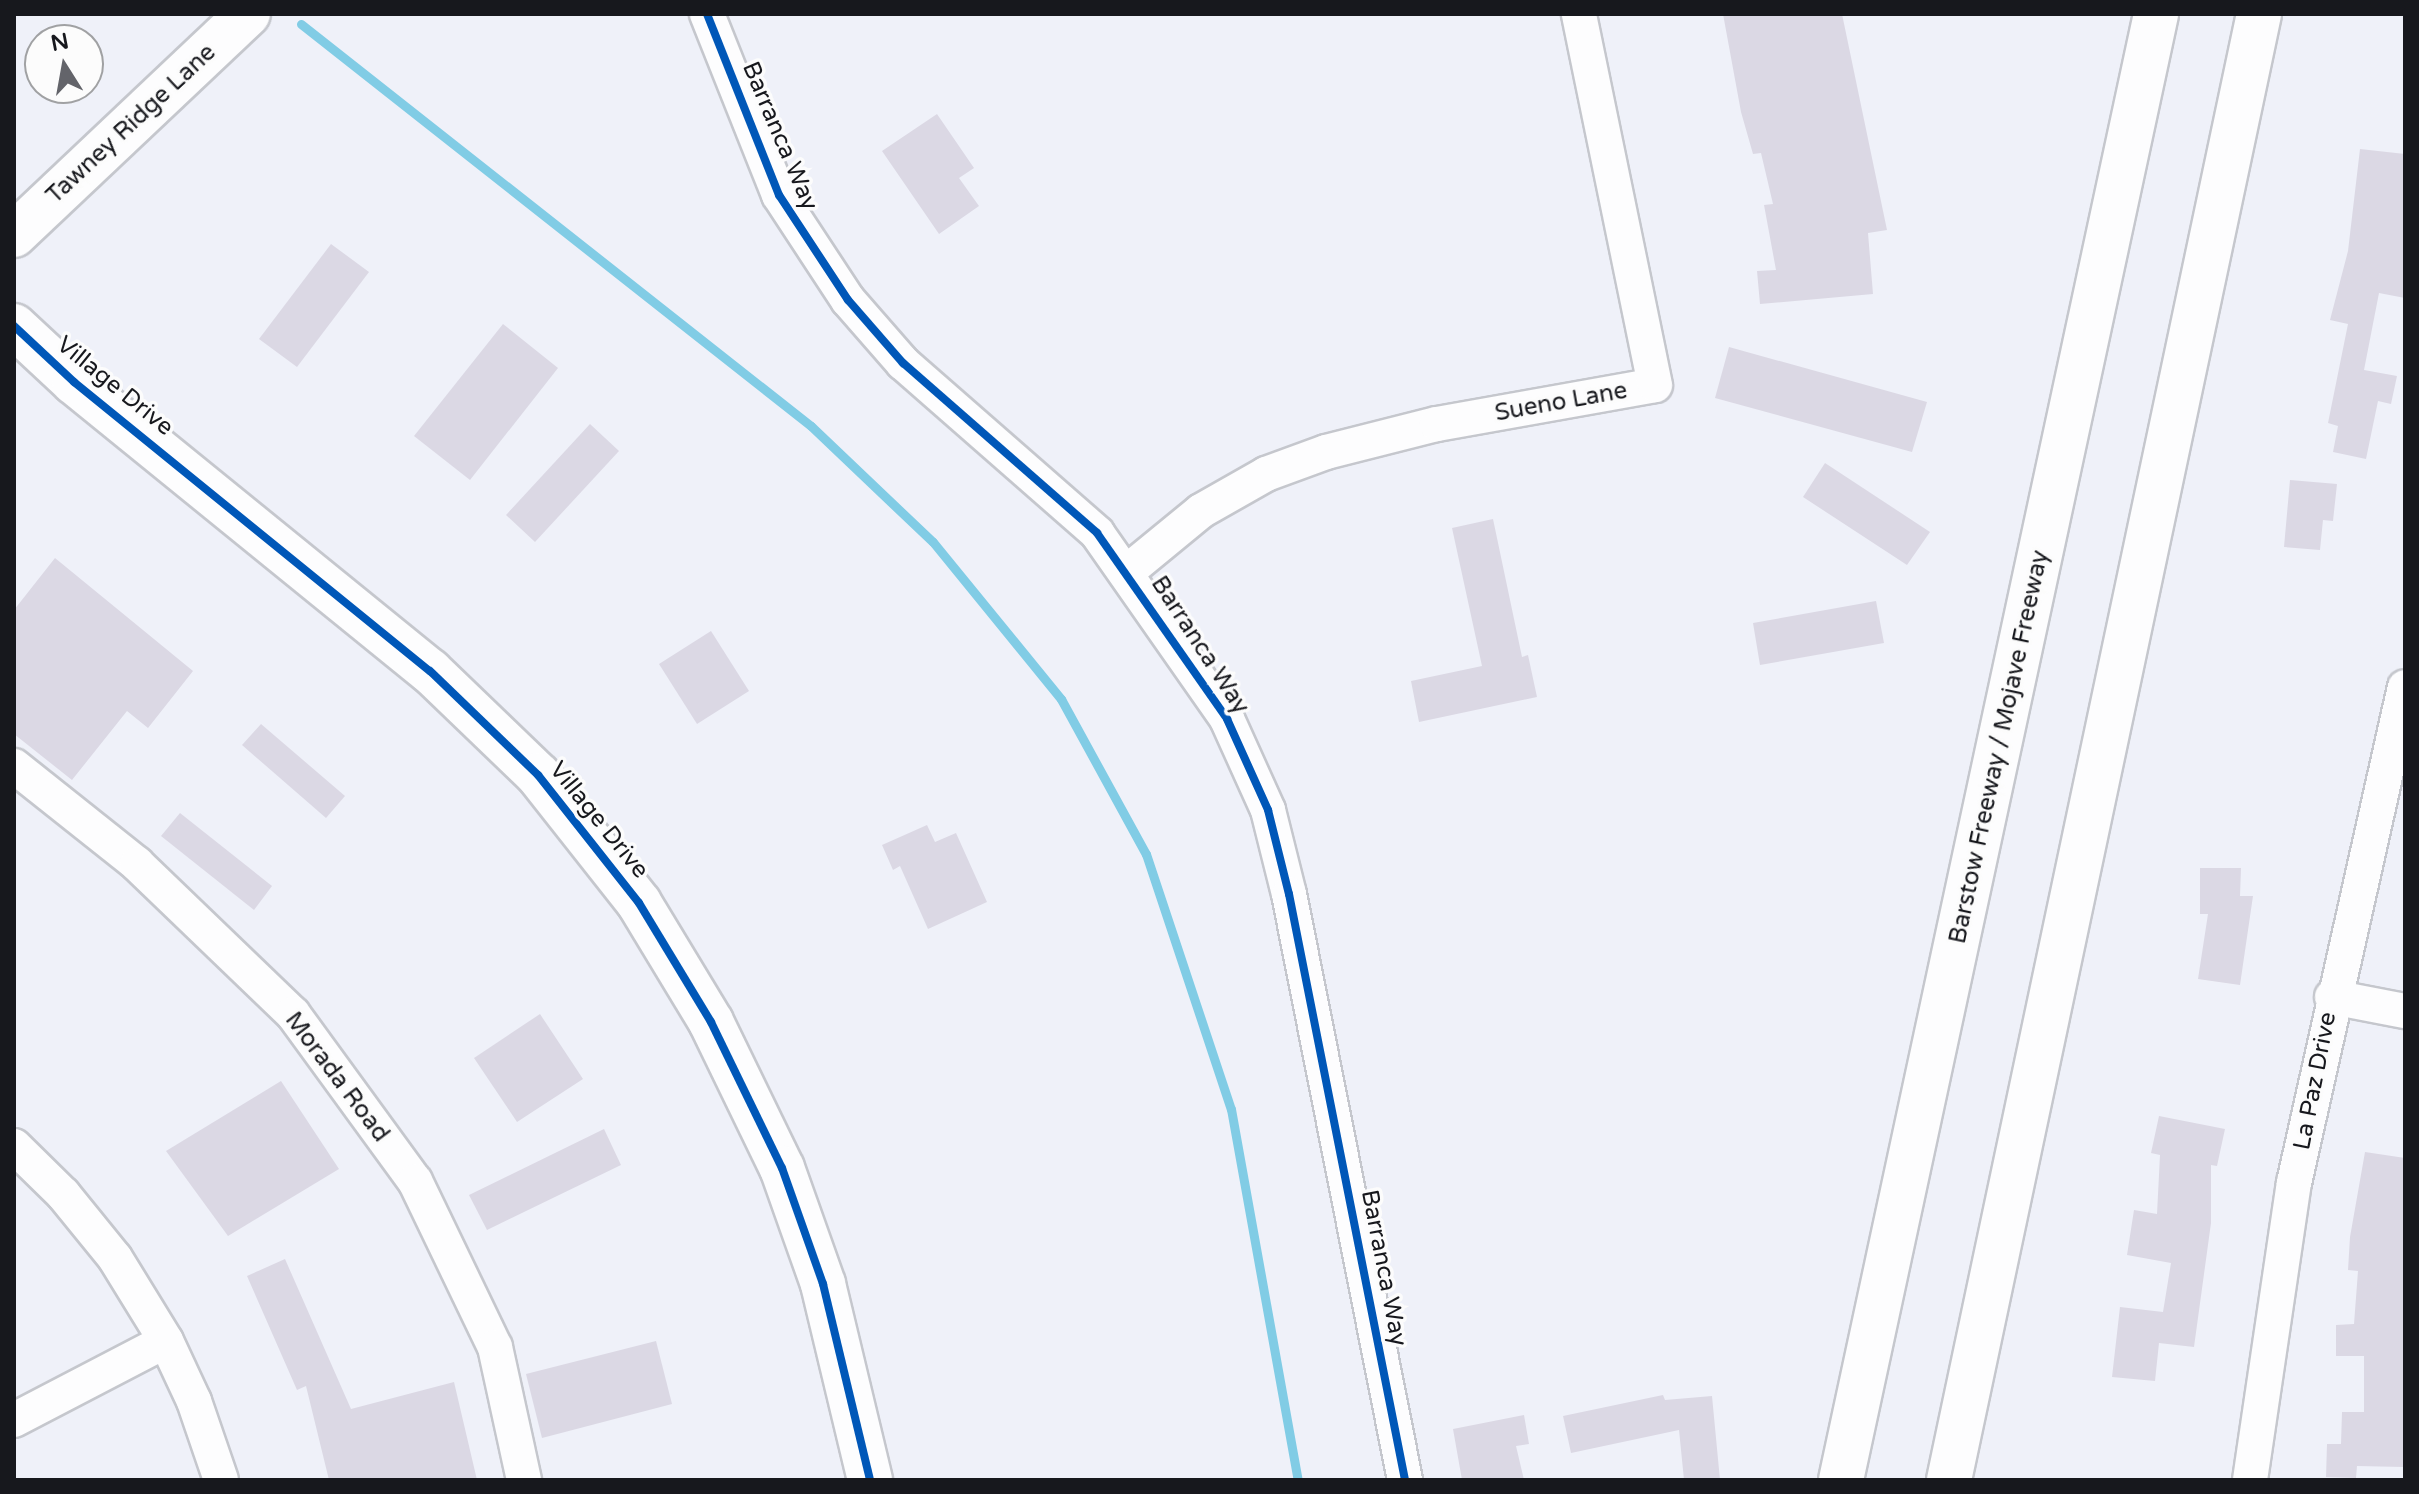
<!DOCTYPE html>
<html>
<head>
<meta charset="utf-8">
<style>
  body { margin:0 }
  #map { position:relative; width:2419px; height:1494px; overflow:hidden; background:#eff1f9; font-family:"Varela Round",sans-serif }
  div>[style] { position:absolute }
  .stream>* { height:9px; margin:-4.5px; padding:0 4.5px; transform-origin:4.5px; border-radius:4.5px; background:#81cce5 }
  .building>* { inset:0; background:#dbd8e4 }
  .roads { filter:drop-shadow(2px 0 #c5c7cd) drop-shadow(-2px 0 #c5c7cd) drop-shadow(0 2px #c5c7cd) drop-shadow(0 -2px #c5c7cd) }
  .street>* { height:34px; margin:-17px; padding:0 17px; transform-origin:17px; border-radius:17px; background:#fdfdfe }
  .secondary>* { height:44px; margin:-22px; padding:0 22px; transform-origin:22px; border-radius:22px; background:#fdfdfe }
  .highway>* { height:44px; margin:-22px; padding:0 22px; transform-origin:22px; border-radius:22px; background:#fdfdfe }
  .cycleway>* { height:8px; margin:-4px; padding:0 4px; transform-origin:4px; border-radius:4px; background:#0057b8 }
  span { translate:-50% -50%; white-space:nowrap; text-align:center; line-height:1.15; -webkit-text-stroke:7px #fcfcfc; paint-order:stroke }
  .street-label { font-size:24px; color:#17181d }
  .frame { position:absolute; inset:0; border:16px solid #17181d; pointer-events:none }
  .north { position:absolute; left:24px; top:24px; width:80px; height:80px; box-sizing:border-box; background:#fcfcfc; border:2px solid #a0a1a3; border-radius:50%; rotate:349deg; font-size:22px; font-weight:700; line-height:32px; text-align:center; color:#17181d }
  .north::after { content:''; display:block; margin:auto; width:28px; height:36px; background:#63646a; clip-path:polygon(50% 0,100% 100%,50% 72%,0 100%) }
</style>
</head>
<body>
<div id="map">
  <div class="stream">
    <div style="left:301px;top:24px;width:649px;rotate:38.25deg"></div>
    <div style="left:811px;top:426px;width:168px;rotate:43.6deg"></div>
    <div style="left:933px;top:542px;width:203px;rotate:50.8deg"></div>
    <div style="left:1061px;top:699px;width:177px;rotate:61.3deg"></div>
    <div style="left:1146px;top:854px;width:269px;rotate:71.6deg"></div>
    <div style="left:1231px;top:1109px;width:377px;rotate:79.8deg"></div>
  </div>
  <div class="building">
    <div style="clip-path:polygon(1723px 14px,1842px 14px,1887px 230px,1868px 233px,1873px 294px,1760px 304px,1757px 271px,1776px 270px,1764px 205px,1773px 204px,1761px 153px,1753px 154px,1741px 112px)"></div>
    <div style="clip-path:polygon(937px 114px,974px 168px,959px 178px,979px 206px,939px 234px,882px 151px)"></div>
    <div style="clip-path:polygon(2360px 149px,2405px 154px,2405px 298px,2379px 293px,2364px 370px,2397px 376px,2391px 404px,2378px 401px,2366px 459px,2333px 452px,2338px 426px,2328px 423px,2348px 324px,2330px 320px,2348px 251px)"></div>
    <div style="clip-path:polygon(331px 244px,369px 272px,297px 367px,259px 339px)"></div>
    <div style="clip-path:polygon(503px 324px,558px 368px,470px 480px,414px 436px)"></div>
    <div style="clip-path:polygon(1729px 347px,1927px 402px,1912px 452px,1715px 398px)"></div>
    <div style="clip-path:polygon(590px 424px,619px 451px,535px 542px,506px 515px)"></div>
    <div style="clip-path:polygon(1825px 463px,1930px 532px,1907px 565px,1803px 497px)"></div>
    <div style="clip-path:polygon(2290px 480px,2337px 484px,2333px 521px,2323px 520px,2320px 550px,2284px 547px)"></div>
    <div style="clip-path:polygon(1493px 519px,1522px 657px,1528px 655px,1537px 697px,1419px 722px,1411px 681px,1482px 666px,1452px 528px)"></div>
    <div style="clip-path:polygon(55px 558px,193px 671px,148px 728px,127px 711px,72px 780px,14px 734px,14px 610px)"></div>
    <div style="clip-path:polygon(1876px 601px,1884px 643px,1760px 665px,1753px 623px)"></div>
    <div style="clip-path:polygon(711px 631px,749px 691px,697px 724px,659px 664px)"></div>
    <div style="clip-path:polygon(261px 724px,345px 796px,326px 818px,242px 745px)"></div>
    <div style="clip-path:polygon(180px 813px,272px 886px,254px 910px,161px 836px)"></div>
    <div style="clip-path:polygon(927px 825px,935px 842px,956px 833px,987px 902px,928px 929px,900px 866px,893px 870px,882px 845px)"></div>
    <div style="clip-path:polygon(2200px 868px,2241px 868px,2240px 896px,2253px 896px,2240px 985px,2198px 979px,2208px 914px,2200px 914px)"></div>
    <div style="clip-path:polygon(540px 1014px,583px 1079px,517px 1122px,474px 1058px)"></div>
    <div style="clip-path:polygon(281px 1081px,339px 1169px,228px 1236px,166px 1151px)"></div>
    <div style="clip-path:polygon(2159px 1116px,2225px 1129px,2217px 1166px,2211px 1165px,2211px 1223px,2194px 1347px,2159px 1343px,2155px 1381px,2112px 1377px,2120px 1307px,2163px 1312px,2171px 1263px,2127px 1255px,2134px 1210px,2157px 1214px,2160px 1155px,2151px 1153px)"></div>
    <div style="clip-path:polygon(604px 1129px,621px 1165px,487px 1230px,469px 1195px)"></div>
    <div style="clip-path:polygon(2365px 1152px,2405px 1158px,2404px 1467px,2357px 1466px,2356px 1478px,2326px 1477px,2327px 1444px,2341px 1444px,2342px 1412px,2364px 1412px,2364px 1356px,2336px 1356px,2336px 1325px,2354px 1324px,2358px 1271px,2348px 1270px,2350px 1237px)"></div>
    <div style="clip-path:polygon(285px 1259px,351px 1409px,454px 1382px,477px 1480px,329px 1480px,306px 1386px,297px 1390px,247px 1276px)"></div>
    <div style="clip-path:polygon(656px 1341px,672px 1404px,542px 1438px,526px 1374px)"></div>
    <div style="clip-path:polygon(1663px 1395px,1665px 1400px,1712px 1396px,1720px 1480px,1684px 1480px,1679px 1430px,1571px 1453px,1563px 1416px)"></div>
    <div style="clip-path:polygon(1524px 1415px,1529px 1444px,1516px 1446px,1524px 1480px,1462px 1480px,1453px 1429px)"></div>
  </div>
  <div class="roads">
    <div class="street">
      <div style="left:707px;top:14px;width:195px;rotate:68.3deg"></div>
      <div style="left:779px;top:195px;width:126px;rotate:56.7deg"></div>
      <div style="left:848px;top:300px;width:84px;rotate:48.9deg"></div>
      <div style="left:903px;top:363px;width:258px;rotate:41.2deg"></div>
      <div style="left:1097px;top:533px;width:227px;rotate:55deg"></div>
      <div style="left:1227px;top:719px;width:100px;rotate:65.7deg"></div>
      <div style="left:1268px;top:810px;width:87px;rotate:76deg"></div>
      <div style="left:1289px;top:894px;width:597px;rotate:78.8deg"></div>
      <div style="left:1128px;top:571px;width:94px;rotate:-39.4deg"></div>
      <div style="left:1201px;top:511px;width:75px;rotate:-29.6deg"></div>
      <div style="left:1266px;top:474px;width:64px;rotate:-20.1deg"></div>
      <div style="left:1326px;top:452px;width:114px;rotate:-14.2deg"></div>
      <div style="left:1437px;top:424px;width:221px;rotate:-10.1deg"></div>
      <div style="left:1655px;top:385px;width:379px;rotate:-101.6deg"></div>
      <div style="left:14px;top:766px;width:157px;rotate:38.5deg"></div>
      <div style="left:137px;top:864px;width:216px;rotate:43.9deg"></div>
      <div style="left:293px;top:1014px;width:207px;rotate:53.9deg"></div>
      <div style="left:415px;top:1181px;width:184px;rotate:64.3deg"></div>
      <div style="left:495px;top:1347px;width:136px;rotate:77.7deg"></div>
      <div style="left:2332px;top:997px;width:74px;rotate:10.9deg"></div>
      <div style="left:14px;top:1146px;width:69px;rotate:44.4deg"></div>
      <div style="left:63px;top:1194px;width:82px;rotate:50.9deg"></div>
      <div style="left:115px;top:1258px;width:97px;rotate:58.4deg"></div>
      <div style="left:166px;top:1341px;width:66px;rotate:65deg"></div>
      <div style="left:194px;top:1401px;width:83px;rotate:71.1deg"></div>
      <div style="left:14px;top:1420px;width:171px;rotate:-27.5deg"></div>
      <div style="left:2250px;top:1480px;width:300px;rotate:-81.6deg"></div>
      <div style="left:2294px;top:1183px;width:508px;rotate:-77.39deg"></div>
    </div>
    <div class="secondary">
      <div style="left:14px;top:235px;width:322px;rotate:-43.4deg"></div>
      <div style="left:14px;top:326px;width:82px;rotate:43deg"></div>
      <div style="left:74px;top:382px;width:459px;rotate:39.1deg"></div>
      <div style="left:430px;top:671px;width:150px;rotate:43.9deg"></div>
      <div style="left:538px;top:775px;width:163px;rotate:51.7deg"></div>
      <div style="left:639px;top:903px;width:139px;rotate:58.8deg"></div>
      <div style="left:711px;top:1022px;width:162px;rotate:64.1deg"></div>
      <div style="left:782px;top:1168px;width:123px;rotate:70.5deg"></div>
      <div style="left:823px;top:1284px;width:202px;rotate:76.5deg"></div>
    </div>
    <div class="highway">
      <div style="left:1841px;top:1480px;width:1499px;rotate:-77.87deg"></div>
      <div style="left:1949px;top:1480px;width:1498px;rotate:-78.06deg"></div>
    </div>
  </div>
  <div class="cycleway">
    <div style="left:707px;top:14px;width:195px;rotate:68.3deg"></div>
    <div style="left:779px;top:195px;width:126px;rotate:56.7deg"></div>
    <div style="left:848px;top:300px;width:84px;rotate:48.9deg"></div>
    <div style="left:903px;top:363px;width:258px;rotate:41.2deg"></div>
    <div style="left:1097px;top:533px;width:227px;rotate:55deg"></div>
    <div style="left:1227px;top:719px;width:100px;rotate:65.7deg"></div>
    <div style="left:1268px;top:810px;width:87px;rotate:76deg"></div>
    <div style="left:1289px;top:894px;width:597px;rotate:78.8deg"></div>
    <div style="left:14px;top:326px;width:82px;rotate:43deg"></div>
    <div style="left:74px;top:382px;width:459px;rotate:39.1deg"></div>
    <div style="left:430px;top:671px;width:150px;rotate:43.9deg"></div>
    <div style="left:538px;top:775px;width:163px;rotate:51.7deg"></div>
    <div style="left:639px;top:903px;width:139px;rotate:58.8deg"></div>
    <div style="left:711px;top:1022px;width:162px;rotate:64.1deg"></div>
    <div style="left:782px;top:1168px;width:123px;rotate:70.5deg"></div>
    <div style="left:823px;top:1284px;width:202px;rotate:76.5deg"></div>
  </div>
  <div class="street-label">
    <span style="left:131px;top:124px;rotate:-43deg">Tawney Ridge Lane</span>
    <span style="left:780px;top:136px;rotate:67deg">Barranca Way</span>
    <span style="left:115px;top:386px;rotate:39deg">Village Drive</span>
    <span style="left:1561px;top:402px;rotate:-10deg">Sueno Lane</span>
    <span style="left:1200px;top:645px;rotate:57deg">Barranca Way</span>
    <span style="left:1999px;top:747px;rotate:-78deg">Barstow Freeway / Mojave Freeway</span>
    <span style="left:599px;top:820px;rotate:51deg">Village Drive</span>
    <span style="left:337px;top:1077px;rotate:53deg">Morada Road</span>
    <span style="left:2315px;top:1081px;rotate:-79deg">La Paz Drive</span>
    <span style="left:1384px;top:1268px;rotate:79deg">Barranca Way</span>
  </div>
  <div class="frame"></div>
  <div class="north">N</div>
</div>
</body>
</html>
